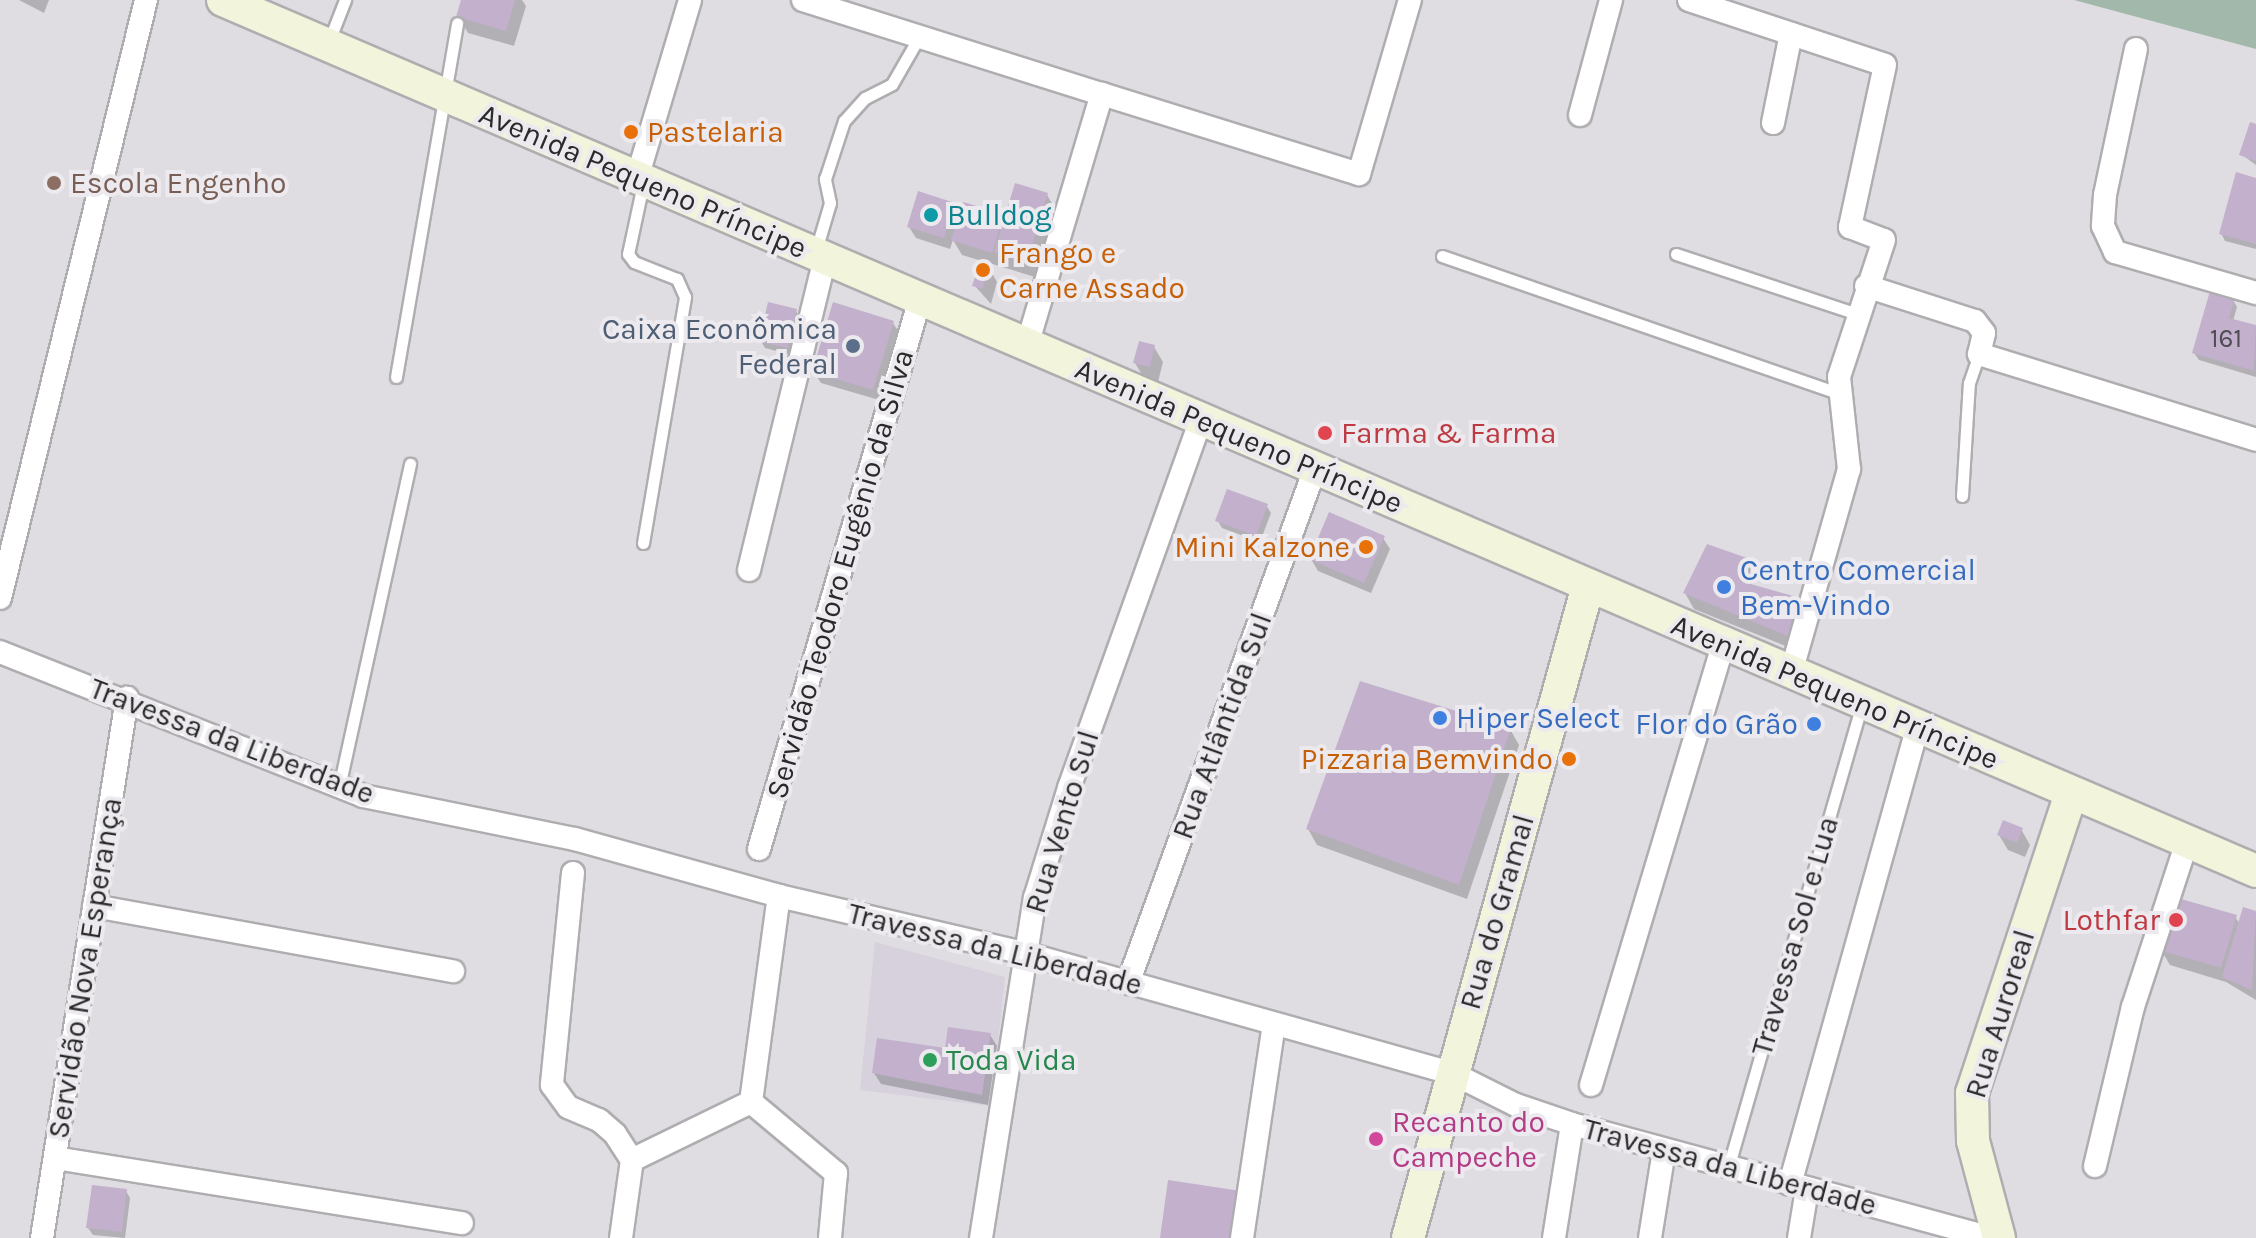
<!DOCTYPE html>
<html>
<head>
<meta charset="utf-8">
<style>
  body { margin:0 }
  #map { position:relative; width:2256px; height:1238px; overflow:hidden; background:#dfdde1; font-family:Karla,sans-serif }
  div>[style] { position:absolute }
  .built>* { inset:0; background:#d6d1dc }
  .green>* { inset:0; background:#a1b8aa }
  .shadow>* { inset:0; background:#0003 }
  .building>* { inset:0; background:#c2b0cc }
  .roads { filter:drop-shadow(2px 0 #afadb0) drop-shadow(-2px 0 #afadb0) drop-shadow(0 2px #afadb0) drop-shadow(0 -2px #afadb0) }
  .service>* { height:11px; margin:-5.5px; padding:0 5.5px; transform-origin:5.5px; border-radius:5.5px; background:#fff }
  .minor>* { height:22px; margin:-11px; padding:0 11px; transform-origin:11px; border-radius:11px; background:#fff }
  .secondary>* { height:32px; margin:-16px; padding:0 16px; transform-origin:16px; border-radius:16px; background:#f2f5dc }
  .dots>* { width:22px; height:22px; translate:-50% -50%; box-sizing:border-box; border:4px solid #eceaee; border-radius:50% }
  span { translate:-50% -50%; white-space:nowrap; text-align:center; line-height:1.15; -webkit-text-stroke:8px #eceaee; paint-order:stroke }
  .number-label { font-size:26px; color:#504c53 }
  .number-label span { -webkit-text-stroke-width:0 }
  .food-label { font-size:30px; color:#c56008 }
  .left { translate:0 -50%; text-align:left }
  .right { translate:-100% -50%; text-align:right }
  .street-label { font-size:30px; color:#2a2a2b }
  .education-label { font-size:30px; color:#785e54 }
  .culture-label { font-size:30px; color:#0d838f }
  .service-label { font-size:30px; color:#4e5e75 }
  .health-label { font-size:30px; color:#be3a42 }
  .shop-label { font-size:30px; color:#366cbe }
  .leisure-label { font-size:30px; color:#27864d }
  .hotel-label { font-size:30px; color:#b23c85 }
</style>
</head>
<body>
<div id="map">
  <div class="built">
    <div style="clip-path:polygon(875px 942px,1005px 977px,991px 1106px,860px 1090px)"></div>
  </div>
  <div class="green">
    <div style="clip-path:polygon(2074px 0,2256px 0,2256px 49px)"></div>
  </div>
  <div class="shadow">
    <div style="clip-path:polygon(19px 0,49px 0,44px 13px)"></div>
    <div style="clip-path:polygon(463px 0,522px 0,526px 6px,514px 46px,468px 33px,459px 17px)"></div>
    <div style="clip-path:polygon(2256px 126px,2256px 165px,2241px 154px)"></div>
    <div style="clip-path:polygon(2256px 180px,2256px 249px,2225px 241px,2221px 233px)"></div>
    <div style="clip-path:polygon(1047px 195px,1056px 210px,1035px 277px,986px 262px,997px 282px,991px 304px,975px 286px,982px 261px,962px 255px,953px 240px,950px 249px,916px 238px,909px 227px,953px 204px,960px 216px,964px 204px,1007px 217px)"></div>
    <div style="clip-path:polygon(2233px 300px,2237px 307px,2233px 321px,2256px 327px,2256px 377px,2199px 360px,2194px 353px)"></div>
    <div style="clip-path:polygon(796px 311px,800px 318px,792px 355px,765px 348px,761px 341px)"></div>
    <div style="clip-path:polygon(893px 323px,900px 334px,879px 400px,821px 383px,814px 372px)"></div>
    <div style="clip-path:polygon(1154px 347px,1163px 362px,1158px 382px,1144px 378px,1135px 363px)"></div>
    <div style="clip-path:polygon(1266px 505px,1271px 513px,1260px 542px,1222px 528px,1218px 521px)"></div>
    <div style="clip-path:polygon(1383px 538px,1390px 549px,1371px 593px,1318px 571px,1311px 559px)"></div>
    <div style="clip-path:polygon(1745px 559px,1754px 575px,1751px 586px,1803px 653px,1694px 609px,1685px 593px)"></div>
    <div style="clip-path:polygon(1510px 729px,1519px 745px,1467px 899px,1317px 845px,1308px 829px)"></div>
    <div style="clip-path:polygon(2021px 829px,2030px 845px,2025px 857px,2008px 850px,1999px 835px)"></div>
    <div style="clip-path:polygon(2244px 910px,2256px 913px,2256px 1000px,2226px 982px,2170px 965px,2161px 950px,2235px 917px,2240px 924px)"></div>
    <div style="clip-path:polygon(990px 1035px,997px 1046px,988px 1105px,881px 1084px,874px 1073px)"></div>
    <div style="clip-path:polygon(126px 1191px,130px 1198px,125px 1238px,93px 1235px,88px 1228px)"></div>
  </div>
  <div class="building">
    <div style="clip-path:polygon(461px 0,515px 0,506px 31px,456px 17px)"></div>
    <div style="clip-path:polygon(2250px 122px,2256px 124px,2256px 161px,2239px 155px)"></div>
    <div style="clip-path:polygon(2236px 172px,2256px 178px,2256px 244px,2219px 234px)"></div>
    <div style="clip-path:polygon(1015px 183px,1048px 193px,1027px 262px,994px 252px)"></div>
    <div style="clip-path:polygon(918px 191px,955px 203px,944px 238px,907px 227px)"></div>
    <div style="clip-path:polygon(963px 202px,1004px 214px,992px 253px,951px 240px)"></div>
    <div style="clip-path:polygon(980px 262px,990px 265px,982px 289px,972px 286px)"></div>
    <div style="clip-path:polygon(2210px 291px,2235px 298px,2229px 318px,2256px 325px,2254px 371px,2192px 353px)"></div>
    <div style="clip-path:polygon(768px 302px,797px 309px,788px 348px,759px 342px)"></div>
    <div style="clip-path:polygon(833px 302px,894px 321px,873px 390px,812px 372px)"></div>
    <div style="clip-path:polygon(1139px 341px,1155px 345px,1150px 367px,1133px 363px)"></div>
    <div style="clip-path:polygon(1227px 489px,1268px 504px,1256px 536px,1215px 521px)"></div>
    <div style="clip-path:polygon(1329px 512px,1385px 536px,1364px 583px,1309px 559px)"></div>
    <div style="clip-path:polygon(1707px 544px,1747px 558px,1740px 581px,1807px 600px,1795px 639px,1683px 593px)"></div>
    <div style="clip-path:polygon(1360px 681px,1511px 728px,1459px 885px,1306px 829px)"></div>
    <div style="clip-path:polygon(2003px 820px,2023px 828px,2017px 843px,1997px 835px)"></div>
    <div style="clip-path:polygon(2174px 897px,2237px 915px,2221px 968px,2159px 950px)"></div>
    <div style="clip-path:polygon(2243px 907px,2256px 911px,2252px 990px,2222px 977px)"></div>
    <div style="clip-path:polygon(948px 1027px,991px 1033px,982px 1095px,872px 1073px,877px 1038px,945px 1048px)"></div>
    <div style="clip-path:polygon(1168px 1180px,1241px 1191px,1234px 1238px,1160px 1238px)"></div>
    <div style="clip-path:polygon(92px 1185px,127px 1189px,122px 1232px,86px 1228px)"></div>
  </div>
  <div class="roads">
    <div class="service">
      <div style="left:329px;top:41px;width:44px;rotate:-68.7deg"></div>
      <div style="left:816px;top:250px;width:49px;rotate:-73.4deg"></div>
      <div style="left:830px;top:203px;width:25px;rotate:-102deg"></div>
      <div style="left:825px;top:179px;width:61px;rotate:-71.9deg"></div>
      <div style="left:844px;top:121px;width:31px;rotate:-48deg"></div>
      <div style="left:865px;top:98px;width:30px;rotate:-27deg"></div>
      <div style="left:892px;top:84px;width:54px;rotate:-60.1deg"></div>
      <div style="left:1676px;top:254px;width:191px;rotate:18.3deg"></div>
      <div style="left:1442px;top:256px;width:418px;rotate:19.1deg"></div>
      <div style="left:396px;top:377px;width:359px;rotate:-80.2deg"></div>
      <div style="left:1962px;top:496px;width:113px;rotate:-86.5deg"></div>
      <div style="left:1969px;top:383px;width:31px;rotate:-71deg"></div>
      <div style="left:643px;top:543px;width:250px;rotate:-80.3deg"></div>
      <div style="left:685px;top:297px;width:20px;rotate:-114deg"></div>
      <div style="left:677px;top:279px;width:46px;rotate:-158.4deg"></div>
      <div style="left:634px;top:262px;width:10px;rotate:-127deg"></div>
      <div style="left:628px;top:254px;width:72px;rotate:-77.9deg"></div>
      <div style="left:339px;top:787px;width:331px;rotate:-77.6deg"></div>
      <div style="left:1728px;top:1168px;width:483px;rotate:-73.9deg"></div>
    </div>
    <div class="minor">
      <div style="left:803px;top:0;width:313px;rotate:17.5deg"></div>
      <div style="left:1689px;top:0;width:206px;rotate:18.3deg"></div>
      <div style="left:1885px;top:65px;width:166px;rotate:102.2deg"></div>
      <div style="left:1850px;top:227px;width:36px;rotate:21deg"></div>
      <div style="left:1884px;top:240px;width:144px;rotate:108.2deg"></div>
      <div style="left:1839px;top:377px;width:93px;rotate:83.8deg"></div>
      <div style="left:1849px;top:469px;width:212px;rotate:105.9deg"></div>
      <div style="left:2136px;top:49px;width:149px;rotate:102deg"></div>
      <div style="left:2105px;top:195px;width:31px;rotate:94deg"></div>
      <div style="left:2103px;top:226px;width:29px;rotate:65deg"></div>
      <div style="left:2115px;top:252px;width:147px;rotate:16.2deg"></div>
      <div style="left:1580px;top:115px;width:119px;rotate:-74.9deg"></div>
      <div style="left:1773px;top:123px;width:91px;rotate:-78.6deg"></div>
      <div style="left:637px;top:178px;width:186px;rotate:-73.4deg"></div>
      <div style="left:1866px;top:286px;width:114px;rotate:17.8deg"></div>
      <div style="left:1975px;top:321px;width:15px;rotate:53deg"></div>
      <div style="left:1984px;top:333px;width:22px;rotate:103deg"></div>
      <div style="left:1979px;top:354px;width:290px;rotate:17.2deg"></div>
      <div style="left:1027px;top:345px;width:262px;rotate:-73.4deg"></div>
      <div style="left:1102px;top:94px;width:269px;rotate:17.3deg"></div>
      <div style="left:1359px;top:174px;width:181px;rotate:-73.7deg"></div>
      <div style="left:749px;top:570px;width:321px;rotate:-76.3deg"></div>
      <div style="left:0;top:598px;width:616px;rotate:-76.28deg"></div>
      <div style="left:0;top:652px;width:391px;rotate:21.6deg"></div>
      <div style="left:363px;top:796px;width:216px;rotate:11.5deg"></div>
      <div style="left:575px;top:839px;width:212px;rotate:15.6deg"></div>
      <div style="left:779px;top:896px;width:252px;rotate:13.1deg"></div>
      <div style="left:1024px;top:953px;width:445px;rotate:15.7deg"></div>
      <div style="left:1452px;top:1073px;width:72px;rotate:26.6deg"></div>
      <div style="left:1516px;top:1105px;width:59px;rotate:18.7deg"></div>
      <div style="left:1572px;top:1124px;width:436px;rotate:15.2deg"></div>
      <div style="left:759px;top:849px;width:573px;rotate:-73.68deg"></div>
      <div style="left:573px;top:873px;width:213px;rotate:95.7deg"></div>
      <div style="left:552px;top:1085px;width:27px;rotate:54deg"></div>
      <div style="left:568px;top:1107px;width:34px;rotate:23deg"></div>
      <div style="left:599px;top:1120px;width:21px;rotate:41deg"></div>
      <div style="left:615px;top:1134px;width:31px;rotate:57deg"></div>
      <div style="left:94px;top:906px;width:365px;rotate:10.3deg"></div>
      <div style="left:1128px;top:983px;width:547px;rotate:-70.01deg"></div>
      <div style="left:1591px;top:1085px;width:460px;rotate:-73.3deg"></div>
      <div style="left:751px;top:1102px;width:111px;rotate:39.9deg"></div>
      <div style="left:836px;top:1173px;width:65px;rotate:95.3deg"></div>
      <div style="left:55px;top:1158px;width:412px;rotate:9.1deg"></div>
      <div style="left:2095px;top:1166px;width:163px;rotate:-76.6deg"></div>
      <div style="left:2133px;top:1007px;width:174px;rotate:-71.9deg"></div>
      <div style="left:1790px;top:1184px;width:475px;rotate:-74.4deg"></div>
      <div style="left:42px;top:1238px;width:547px;rotate:-81.05deg"></div>
      <div style="left:621px;top:1238px;width:79px;rotate:-82deg"></div>
      <div style="left:632px;top:1160px;width:132px;rotate:-26deg"></div>
      <div style="left:751px;top:1102px;width:208px;rotate:-82.3deg"></div>
      <div style="left:981px;top:1238px;width:344px;rotate:-81deg"></div>
      <div style="left:1035px;top:898px;width:115px;rotate:-72.8deg"></div>
      <div style="left:1069px;top:788px;width:391px;rotate:-70.3deg"></div>
      <div style="left:1242px;top:1238px;width:216px;rotate:-81.5deg"></div>
      <div style="left:1554px;top:1238px;width:115px;rotate:-81deg"></div>
      <div style="left:1650px;top:1238px;width:88px;rotate:-80.9deg"></div>
      <div style="left:1799px;top:1238px;width:50px;rotate:-80.7deg"></div>
    </div>
    <div class="secondary">
      <div style="left:223px;top:0;width:2212px;rotate:23.19deg"></div>
      <div style="left:1408px;top:1238px;width:676px;rotate:-74.57deg"></div>
      <div style="left:1999px;top:1238px;width:100px;rotate:-105deg"></div>
      <div style="left:1973px;top:1141px;width:48px;rotate:-91.2deg"></div>
      <div style="left:1972px;top:1093px;width:316px;rotate:-71.7deg"></div>
    </div>
  </div>
  <div class="dots">
    <div style="left:631px;top:132px;background:#e8710a"></div>
    <div style="left:54px;top:183px;background:#8d6e63"></div>
    <div style="left:931px;top:215px;background:#0f9aa8"></div>
    <div style="left:983px;top:270px;background:#e8710a"></div>
    <div style="left:853px;top:346px;background:#5c6f8a"></div>
    <div style="left:1325px;top:433px;background:#e0444e"></div>
    <div style="left:1366px;top:547px;background:#e8710a"></div>
    <div style="left:1724px;top:587px;background:#3f7fe0"></div>
    <div style="left:1440px;top:718px;background:#3f7fe0"></div>
    <div style="left:1814px;top:724px;background:#3f7fe0"></div>
    <div style="left:1569px;top:759px;background:#e8710a"></div>
    <div style="left:2176px;top:920px;background:#e0444e"></div>
    <div style="left:930px;top:1060px;background:#2e9e5b"></div>
    <div style="left:1376px;top:1139px;background:#d1479c"></div>
  </div>
  <div class="number-label">
    <span style="left:2226px;top:339px">161</span>
  </div>
  <div class="food-label">
    <span class="left" style="left:647px;top:132px">Pastelaria</span>
    <span class="left" style="left:999px;top:270px">Frango e<br>Carne Assado</span>
    <span class="right" style="left:1350px;top:547px">Mini Kalzone</span>
    <span class="right" style="left:1553px;top:759px">Pizzaria Bemvindo</span>
  </div>
  <div class="street-label">
    <span style="left:643px;top:181px;rotate:23deg">Avenida Pequeno Príncipe</span>
    <span style="left:1239px;top:436px;rotate:23deg">Avenida Pequeno Príncipe</span>
    <span style="left:840px;top:574px;rotate:-74deg">Servidão Teodoro Eugênio da Silva</span>
    <span style="left:1835px;top:692px;rotate:23deg">Avenida Pequeno Príncipe</span>
    <span style="left:1222px;top:726px;rotate:-70deg">Rua Atlântida Sul</span>
    <span style="left:232px;top:741px;rotate:21deg">Travessa da Liberdade</span>
    <span style="left:1062px;top:822px;rotate:-73deg">Rua Vento Sul</span>
    <span style="left:1497px;top:912px;rotate:-74deg">Rua do Gramal</span>
    <span style="left:1795px;top:936px;rotate:-74deg">Travessa Sol e Lua</span>
    <span style="left:995px;top:949px;rotate:14deg">Travessa da Liberdade</span>
    <span style="left:85px;top:968px;rotate:-81deg">Servidão Nova Esperança</span>
    <span style="left:2000px;top:1014px;rotate:-73deg">Rua Auroreal</span>
    <span style="left:1730px;top:1167px;rotate:15deg">Travessa da Liberdade</span>
  </div>
  <div class="education-label">
    <span class="left" style="left:70px;top:183px">Escola Engenho</span>
  </div>
  <div class="culture-label">
    <span class="left" style="left:947px;top:215px">Bulldog</span>
  </div>
  <div class="service-label">
    <span class="right" style="left:837px;top:346px">Caixa Econômica<br>Federal</span>
  </div>
  <div class="health-label">
    <span class="left" style="left:1341px;top:433px">Farma &amp; Farma</span>
    <span class="right" style="left:2160px;top:920px">Lothfar</span>
  </div>
  <div class="shop-label">
    <span class="left" style="left:1740px;top:587px">Centro Comercial<br>Bem-Vindo</span>
    <span class="left" style="left:1456px;top:718px">Hiper Select</span>
    <span class="right" style="left:1798px;top:724px">Flor do Grão</span>
  </div>
  <div class="leisure-label">
    <span class="left" style="left:946px;top:1060px">Toda Vida</span>
  </div>
  <div class="hotel-label">
    <span class="left" style="left:1392px;top:1139px">Recanto do<br>Campeche</span>
  </div>
</div>
</body>
</html>
